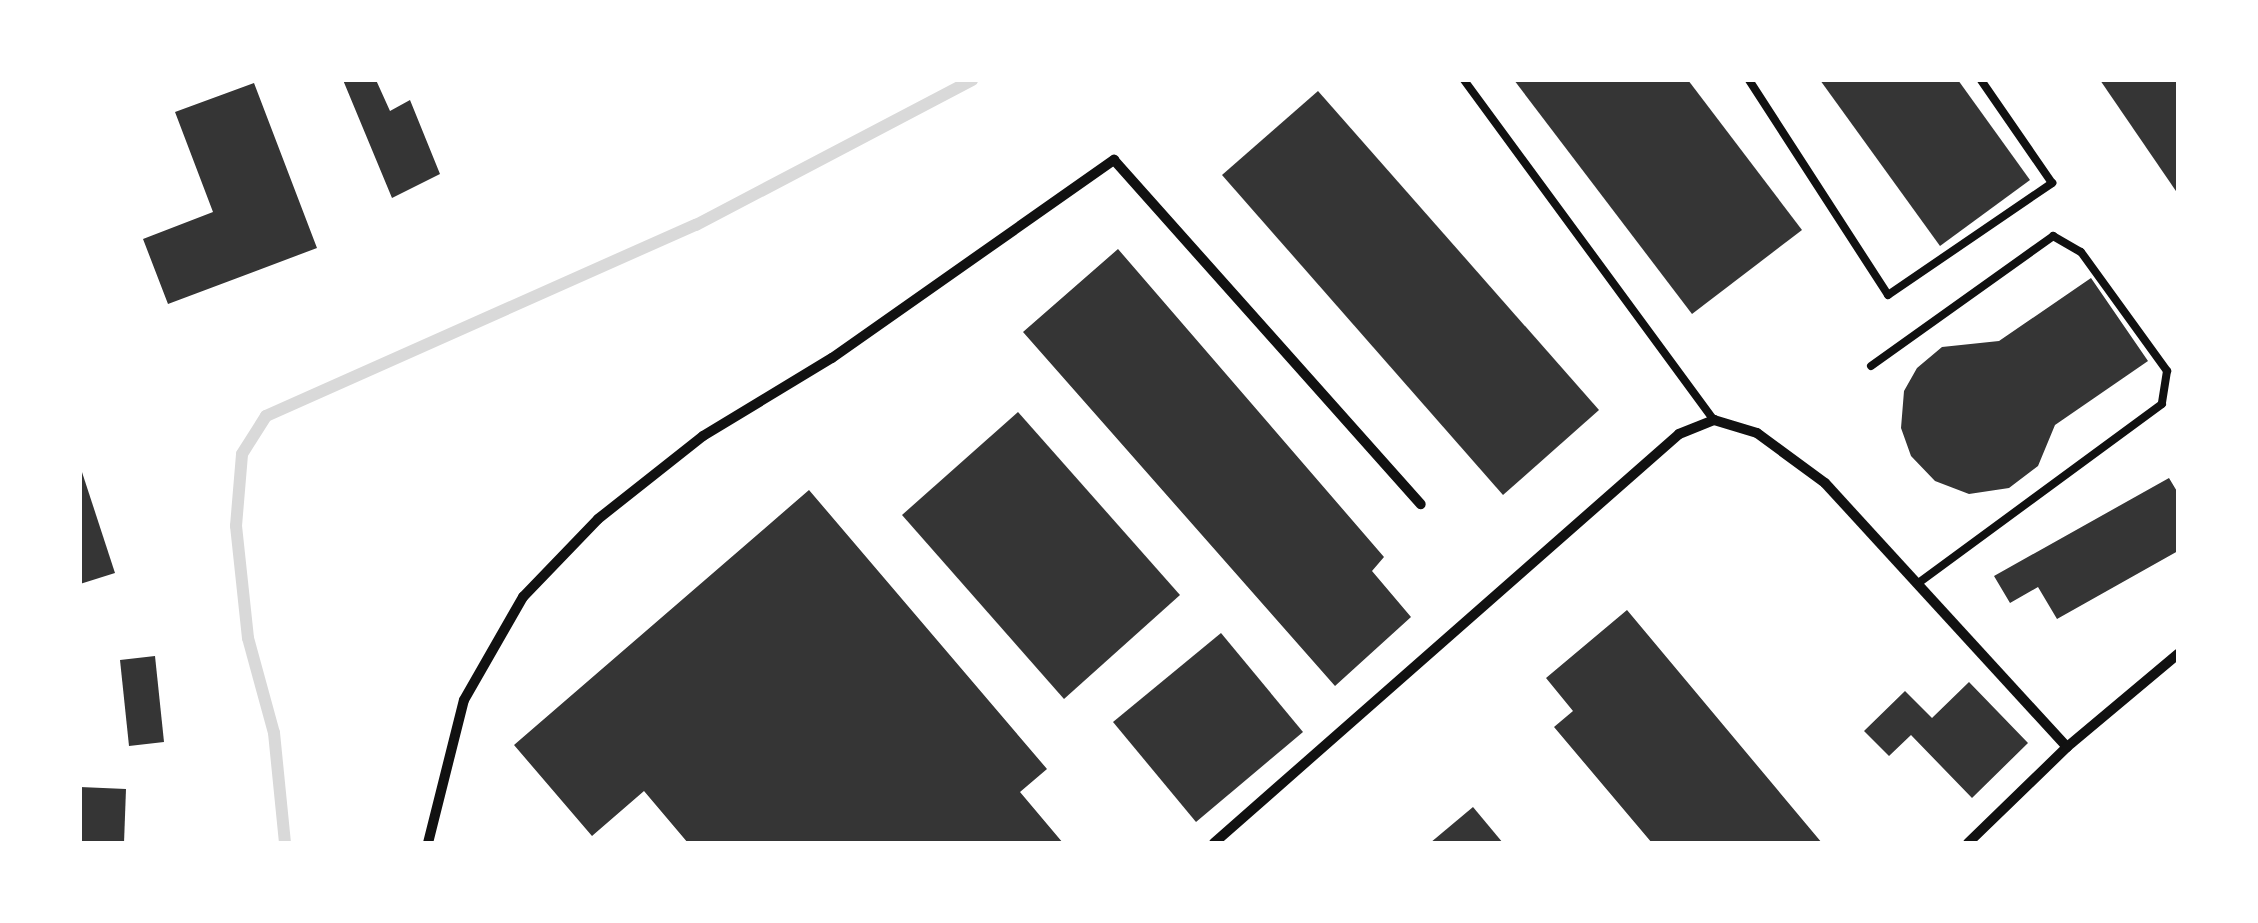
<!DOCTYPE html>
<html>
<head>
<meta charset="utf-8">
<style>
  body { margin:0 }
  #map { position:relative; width:2258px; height:923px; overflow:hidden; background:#fff; font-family:"Archivo Narrow",sans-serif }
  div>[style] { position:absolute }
  .stream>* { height:12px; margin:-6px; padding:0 6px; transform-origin:6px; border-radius:6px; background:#d9d9d9 }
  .building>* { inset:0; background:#353535 }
  .service>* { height:8px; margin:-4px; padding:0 4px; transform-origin:4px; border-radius:4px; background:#111 }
  .minor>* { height:10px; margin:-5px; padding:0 5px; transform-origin:5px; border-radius:5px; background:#111 }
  span { translate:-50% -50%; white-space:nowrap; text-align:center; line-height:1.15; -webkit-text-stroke:9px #fff; paint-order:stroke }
  .frame { position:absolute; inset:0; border:82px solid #fff; pointer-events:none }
</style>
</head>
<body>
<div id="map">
  <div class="stream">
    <div style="left:285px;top:843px;width:111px;rotate:-95.7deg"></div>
    <div style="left:274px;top:733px;width:98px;rotate:-105.3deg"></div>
    <div style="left:248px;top:638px;width:113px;rotate:-96.1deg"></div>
    <div style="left:236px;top:526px;width:72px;rotate:-85.2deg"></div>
    <div style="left:242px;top:454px;width:45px;rotate:-57.7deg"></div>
    <div style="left:266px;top:416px;width:471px;rotate:-24deg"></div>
    <div style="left:696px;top:225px;width:312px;rotate:-27.7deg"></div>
  </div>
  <div class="building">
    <div style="clip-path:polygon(343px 80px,376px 80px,390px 111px,410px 100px,440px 174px,392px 198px)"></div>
    <div style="clip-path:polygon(1514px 80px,1688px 80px,1802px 230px,1692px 314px)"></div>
    <div style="clip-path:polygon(1820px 80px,1958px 80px,2030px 180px,1940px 246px)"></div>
    <div style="clip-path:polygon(2100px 80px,2178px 80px,2178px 194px)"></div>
    <div style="clip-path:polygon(254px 83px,317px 248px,168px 304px,143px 239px,213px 212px,175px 112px)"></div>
    <div style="clip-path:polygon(1318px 91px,1599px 410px,1503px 495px,1222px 175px)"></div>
    <div style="clip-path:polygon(1118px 249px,1384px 557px,1372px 571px,1411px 617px,1335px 686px,1023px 332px)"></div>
    <div style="clip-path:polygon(2091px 278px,2148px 361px,2055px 425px,2038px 466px,2009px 488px,1969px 494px,1935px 481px,1911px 456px,1901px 428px,1904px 391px,1917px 368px,1942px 347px,1999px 341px)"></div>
    <div style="clip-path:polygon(1018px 412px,1180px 595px,1064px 699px,902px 515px)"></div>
    <div style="clip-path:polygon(80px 466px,115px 573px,80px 584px)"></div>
    <div style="clip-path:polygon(2169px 478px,2178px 493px,2178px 551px,2057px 619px,2038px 587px,2010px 603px,1994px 576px)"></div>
    <div style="clip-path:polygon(809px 490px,1047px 769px,1020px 792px,1063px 843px,688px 843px,644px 791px,592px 836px,514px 745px)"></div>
    <div style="clip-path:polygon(1627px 610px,1822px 843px,1652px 843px,1554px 727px,1573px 711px,1546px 678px)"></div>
    <div style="clip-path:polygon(1221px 633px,1303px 732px,1196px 822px,1113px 722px)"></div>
    <div style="clip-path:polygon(155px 656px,164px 742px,129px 746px,120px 660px)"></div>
    <div style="clip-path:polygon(1969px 682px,2028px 743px,1972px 798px,1911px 735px,1889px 756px,1864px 731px,1905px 691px,1932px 718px)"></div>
    <div style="clip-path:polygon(80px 787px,126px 789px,124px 843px,80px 843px)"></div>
    <div style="clip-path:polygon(1473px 807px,1503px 843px,1430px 843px)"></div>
  </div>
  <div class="service">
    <div style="left:1464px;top:80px;width:422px;rotate:53.7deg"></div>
    <div style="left:1749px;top:80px;width:256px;rotate:57.1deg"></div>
    <div style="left:1888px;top:295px;width:199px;rotate:-34.3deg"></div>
    <div style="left:2052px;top:183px;width:125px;rotate:-124.6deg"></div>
    <div style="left:1871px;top:366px;width:224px;rotate:-35.5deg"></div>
    <div style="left:2053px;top:236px;width:32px;rotate:30deg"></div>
    <div style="left:2081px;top:252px;width:147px;rotate:54.1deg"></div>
    <div style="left:2167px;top:371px;width:33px;rotate:99deg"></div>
    <div style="left:2162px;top:404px;width:304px;rotate:143.7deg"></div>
  </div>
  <div class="minor">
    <div style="left:428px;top:843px;width:147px;rotate:-75.9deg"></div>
    <div style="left:464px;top:700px;width:119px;rotate:-60.2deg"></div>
    <div style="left:523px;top:597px;width:108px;rotate:-46.1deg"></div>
    <div style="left:598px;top:519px;width:134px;rotate:-38.3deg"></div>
    <div style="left:703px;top:436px;width:151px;rotate:-31.2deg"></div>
    <div style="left:832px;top:358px;width:345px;rotate:-35.1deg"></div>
    <div style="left:1114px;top:160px;width:461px;rotate:48.3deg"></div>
    <div style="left:1214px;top:843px;width:619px;rotate:-41.33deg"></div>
    <div style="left:1679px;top:434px;width:38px;rotate:-22deg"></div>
    <div style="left:1714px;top:420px;width:45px;rotate:16.8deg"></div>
    <div style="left:1757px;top:433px;width:84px;rotate:36.3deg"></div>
    <div style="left:1825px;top:483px;width:358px;rotate:47.5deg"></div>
    <div style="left:1968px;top:843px;width:138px;rotate:-44.1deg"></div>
    <div style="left:2067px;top:747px;width:145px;rotate:-40deg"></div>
  </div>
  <div class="frame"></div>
</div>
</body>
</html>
